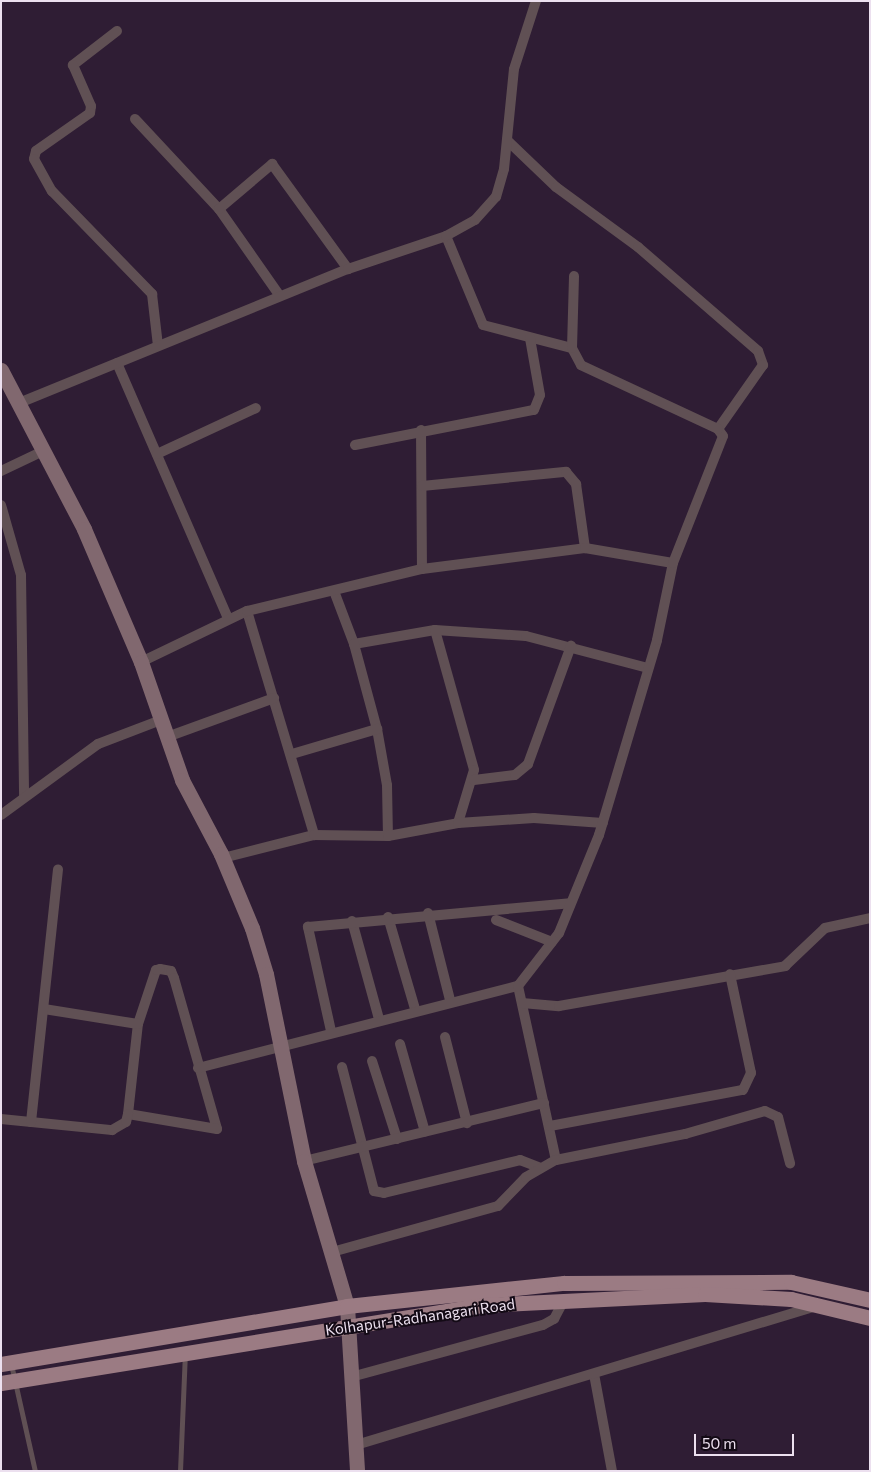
<!DOCTYPE html>
<html>
<head>
<meta charset="utf-8">
<style>
  body { margin:0 }
  #map { position:relative; width:871px; height:1472px; overflow:hidden; background:#2f1d34; font-family:Commissioner,sans-serif }
  div>[style] { position:absolute }
  .lane>* { height:5px; margin:-2.5px; padding:0 2.5px; transform-origin:2.5px; border-radius:2.5px; background:#605054 }
  .street>* { height:10px; margin:-5px; padding:0 5px; transform-origin:5px; border-radius:5px; background:#605054 }
  .secondary>* { height:15px; margin:-7.5px; padding:0 7.5px; transform-origin:7.5px; border-radius:7.5px; background:#81686f }
  .primary>* { height:15px; margin:-7.5px; padding:0 7.5px; transform-origin:7.5px; border-radius:7.5px; background:#9b7b83 }
  span { translate:-50% -50%; white-space:nowrap; text-align:center; line-height:1.15; -webkit-text-stroke:4px #130a15; paint-order:stroke }
  .street-label { font-size:15px; color:#ece0ef }
  .frame { position:absolute; inset:0; border:2px solid #ece0ef; pointer-events:none }
  .scale { position:absolute; left:694px; top:1434px; width:100px; height:22px; box-sizing:border-box; border:2px solid #ece0ef; border-top:0; padding-left:6px; font-size:15px; line-height:18px; white-space:nowrap; color:#ece0ef; -webkit-text-stroke:4px #130a15; paint-order:stroke }
</style>
</head>
<body>
<div id="map">
  <div class="lane">
    <div style="left:11px;top:1364px;width:110px;rotate:77.4deg"></div>
    <div style="left:180px;top:1471px;width:117px;rotate:-87.6deg"></div>
  </div>
  <div class="street">
    <div style="left:117px;top:31px;width:56px;rotate:142.3deg"></div>
    <div style="left:73px;top:65px;width:45px;rotate:66.3deg"></div>
    <div style="left:91px;top:106px;width:7px;rotate:98deg"></div>
    <div style="left:90px;top:113px;width:66px;rotate:144.9deg"></div>
    <div style="left:36px;top:151px;width:8px;rotate:104deg"></div>
    <div style="left:34px;top:159px;width:37px;rotate:61deg"></div>
    <div style="left:52px;top:191px;width:144px;rotate:45.8deg"></div>
    <div style="left:152px;top:294px;width:52px;rotate:83.4deg"></div>
    <div style="left:135px;top:119px;width:123px;rotate:47deg"></div>
    <div style="left:219px;top:209px;width:106px;rotate:55deg"></div>
    <div style="left:507px;top:140px;width:68px;rotate:43.8deg"></div>
    <div style="left:556px;top:187px;width:102px;rotate:36.2deg"></div>
    <div style="left:638px;top:247px;width:159px;rotate:40.9deg"></div>
    <div style="left:758px;top:351px;width:15px;rotate:70deg"></div>
    <div style="left:763px;top:365px;width:78px;rotate:125.1deg"></div>
    <div style="left:219px;top:209px;width:70px;rotate:-40.3deg"></div>
    <div style="left:272px;top:164px;width:130px;rotate:54.1deg"></div>
    <div style="left:446px;top:236px;width:96px;rotate:67.4deg"></div>
    <div style="left:483px;top:325px;width:92px;rotate:14.5deg"></div>
    <div style="left:117px;top:363px;width:278px;rotate:66.5deg"></div>
    <div style="left:19px;top:403px;width:355px;rotate:-22.2deg"></div>
    <div style="left:348px;top:269px;width:103px;rotate:-18.6deg"></div>
    <div style="left:446px;top:236px;width:33px;rotate:-29deg"></div>
    <div style="left:475px;top:220px;width:31px;rotate:-48deg"></div>
    <div style="left:496px;top:197px;width:29px;rotate:-74deg"></div>
    <div style="left:504px;top:169px;width:100px;rotate:-84.3deg"></div>
    <div style="left:514px;top:69px;width:71px;rotate:-72.1deg"></div>
    <div style="left:421px;top:430px;width:139px;rotate:89.6deg"></div>
    <div style="left:355px;top:445px;width:182px;rotate:-11.1deg"></div>
    <div style="left:534px;top:410px;width:16px;rotate:-68deg"></div>
    <div style="left:540px;top:395px;width:58px;rotate:-100deg"></div>
    <div style="left:157px;top:454px;width:109px;rotate:-24.9deg"></div>
    <div style="left:1px;top:471px;width:49px;rotate:-25.5deg"></div>
    <div style="left:422px;top:486px;width:145px;rotate:-5.6deg"></div>
    <div style="left:566px;top:472px;width:16px;rotate:50deg"></div>
    <div style="left:576px;top:484px;width:65px;rotate:82deg"></div>
    <div style="left:1px;top:505px;width:73px;rotate:74.1deg"></div>
    <div style="left:21px;top:575px;width:221px;rotate:89.2deg"></div>
    <div style="left:334px;top:591px;width:57px;rotate:69.3deg"></div>
    <div style="left:354px;top:644px;width:82px;rotate:-9.8deg"></div>
    <div style="left:435px;top:630px;width:91px;rotate:3.8deg"></div>
    <div style="left:526px;top:636px;width:126px;rotate:14.7deg"></div>
    <div style="left:247px;top:611px;width:234px;rotate:73.3deg"></div>
    <div style="left:435px;top:630px;width:145px;rotate:74.4deg"></div>
    <div style="left:474px;top:770px;width:55px;rotate:106.8deg"></div>
    <div style="left:354px;top:644px;width:88px;rotate:74.9deg"></div>
    <div style="left:377px;top:729px;width:57px;rotate:79.9deg"></div>
    <div style="left:387px;top:785px;width:51px;rotate:88.9deg"></div>
    <div style="left:141px;top:662px;width:118px;rotate:-25.7deg"></div>
    <div style="left:247px;top:611px;width:180px;rotate:-13.5deg"></div>
    <div style="left:422px;top:569px;width:164px;rotate:-7.3deg"></div>
    <div style="left:585px;top:548px;width:89px;rotate:9.7deg"></div>
    <div style="left:167px;top:737px;width:114px;rotate:-20deg"></div>
    <div style="left:292px;top:754px;width:89px;rotate:-16.4deg"></div>
    <div style="left:474px;top:780px;width:41px;rotate:-7deg"></div>
    <div style="left:515px;top:775px;width:17px;rotate:-40deg"></div>
    <div style="left:528px;top:764px;width:126px;rotate:-70deg"></div>
    <div style="left:1px;top:815px;width:120px;rotate:-36.2deg"></div>
    <div style="left:98px;top:744px;width:67px;rotate:-20.9deg"></div>
    <div style="left:223px;top:858px;width:94px;rotate:-14.2deg"></div>
    <div style="left:314px;top:835px;width:74px;rotate:0.8deg"></div>
    <div style="left:388px;top:836px;width:71px;rotate:-10.5deg"></div>
    <div style="left:458px;top:823px;width:76px;rotate:-3.8deg"></div>
    <div style="left:534px;top:818px;width:69px;rotate:4.1deg"></div>
    <div style="left:428px;top:913px;width:90px;rotate:75.8deg"></div>
    <div style="left:388px;top:917px;width:96px;rotate:73.6deg"></div>
    <div style="left:496px;top:920px;width:60px;rotate:21.4deg"></div>
    <div style="left:352px;top:921px;width:102px;rotate:74.6deg"></div>
    <div style="left:160px;top:969px;width:11px;rotate:10deg"></div>
    <div style="left:171px;top:971px;width:8px;rotate:67deg"></div>
    <div style="left:174px;top:978px;width:157px;rotate:74.1deg"></div>
    <div style="left:217px;top:1129px;width:90px;rotate:-170.4deg"></div>
    <div style="left:128px;top:1114px;width:91px;rotate:-83.7deg"></div>
    <div style="left:138px;top:1024px;width:57px;rotate:-71.6deg"></div>
    <div style="left:156px;top:970px;width:4px;rotate:-14deg"></div>
    <div style="left:518px;top:986px;width:178px;rotate:77.7deg"></div>
    <div style="left:556px;top:1160px;width:132px;rotate:-11.4deg"></div>
    <div style="left:685px;top:1134px;width:83px;rotate:-16deg"></div>
    <div style="left:765px;top:1111px;width:14px;rotate:25deg"></div>
    <div style="left:778px;top:1117px;width:48px;rotate:75.4deg"></div>
    <div style="left:522px;top:1003px;width:37px;rotate:5deg"></div>
    <div style="left:559px;top:1006px;width:230px;rotate:-10deg"></div>
    <div style="left:785px;top:966px;width:55px;rotate:-43.5deg"></div>
    <div style="left:825px;top:928px;width:46px;rotate:-12.5deg"></div>
    <div style="left:44px;top:1009px;width:95px;rotate:9.1deg"></div>
    <div style="left:331px;top:1031px;width:107px;rotate:-102.5deg"></div>
    <div style="left:308px;top:927px;width:263px;rotate:-5.2deg"></div>
    <div style="left:445px;top:1037px;width:89px;rotate:75.7deg"></div>
    <div style="left:400px;top:1044px;width:91px;rotate:74.1deg"></div>
    <div style="left:372px;top:1061px;width:82px;rotate:72.2deg"></div>
    <div style="left:342px;top:1067px;width:128px;rotate:75.5deg"></div>
    <div style="left:374px;top:1191px;width:10px;rotate:11deg"></div>
    <div style="left:384px;top:1193px;width:140px;rotate:-13.6deg"></div>
    <div style="left:520px;top:1160px;width:22px;rotate:21deg"></div>
    <div style="left:198px;top:1068px;width:330px;rotate:-14.4deg"></div>
    <div style="left:518px;top:986px;width:67px;rotate:-52.3deg"></div>
    <div style="left:559px;top:933px;width:106px;rotate:-67.8deg"></div>
    <div style="left:599px;top:835px;width:203px;rotate:-73.4deg"></div>
    <div style="left:657px;top:640px;width:79px;rotate:-78.3deg"></div>
    <div style="left:673px;top:563px;width:136px;rotate:-68.5deg"></div>
    <div style="left:723px;top:436px;width:9px;rotate:-126deg"></div>
    <div style="left:718px;top:429px;width:151px;rotate:-155deg"></div>
    <div style="left:581px;top:365px;width:19px;rotate:-118deg"></div>
    <div style="left:572px;top:348px;width:72px;rotate:-88.4deg"></div>
    <div style="left:1px;top:1119px;width:112px;rotate:5.7deg"></div>
    <div style="left:112px;top:1130px;width:16px;rotate:-30deg"></div>
    <div style="left:126px;top:1122px;width:8px;rotate:-76deg"></div>
    <div style="left:31px;top:1122px;width:254px;rotate:-83.9deg"></div>
    <div style="left:550px;top:1126px;width:196px;rotate:-10.6deg"></div>
    <div style="left:743px;top:1090px;width:19px;rotate:-65deg"></div>
    <div style="left:751px;top:1073px;width:101px;rotate:-102deg"></div>
    <div style="left:304px;top:1161px;width:247px;rotate:-13.6deg"></div>
    <div style="left:332px;top:1252px;width:172px;rotate:-15.5deg"></div>
    <div style="left:498px;top:1206px;width:40px;rotate:-46deg"></div>
    <div style="left:526px;top:1177px;width:34px;rotate:-30deg"></div>
    <div style="left:594px;top:1374px;width:99px;rotate:79.5deg"></div>
    <div style="left:351px;top:1377px;width:199px;rotate:-15.2deg"></div>
    <div style="left:543px;top:1325px;width:13px;rotate:-29deg"></div>
    <div style="left:554px;top:1319px;width:21px;rotate:-62deg"></div>
    <div style="left:356px;top:1445px;width:481px;rotate:-16.8deg"></div>
  </div>
  <div class="secondary">
    <div style="left:1px;top:370px;width:179px;rotate:62.4deg"></div>
    <div style="left:84px;top:529px;width:145px;rotate:66.8deg"></div>
    <div style="left:141px;top:662px;width:125px;rotate:70.8deg"></div>
    <div style="left:182px;top:780px;width:84px;rotate:62.2deg"></div>
    <div style="left:221px;top:854px;width:80px;rotate:67.3deg"></div>
    <div style="left:252px;top:928px;width:48px;rotate:73.1deg"></div>
    <div style="left:266px;top:974px;width:191px;rotate:78.5deg"></div>
    <div style="left:304px;top:1161px;width:151px;rotate:73.5deg"></div>
    <div style="left:347px;top:1306px;width:165px;rotate:86.5deg"></div>
  </div>
  <div class="primary">
    <div style="left:1px;top:1364px;width:351px;rotate:-9.5deg"></div>
    <div style="left:347px;top:1306px;width:218px;rotate:-6.1deg"></div>
    <div style="left:564px;top:1283px;width:227px;rotate:-0.3deg"></div>
    <div style="left:791px;top:1282px;width:81px;rotate:12.8deg"></div>
    <div style="left:1px;top:1383px;width:487px;rotate:-9.2deg"></div>
    <div style="left:482px;top:1305px;width:223px;rotate:-2.8deg"></div>
    <div style="left:705px;top:1294px;width:86px;rotate:3.3deg"></div>
    <div style="left:791px;top:1299px;width:81px;rotate:13.5deg"></div>
  </div>
  <div class="street-label">
    <span style="left:420px;top:1317px;rotate:-8deg">Kolhapur-Radhanagari Road</span>
  </div>
  <div class="frame"></div>
  <div class="scale">50 m</div>
</div>
</body>
</html>
